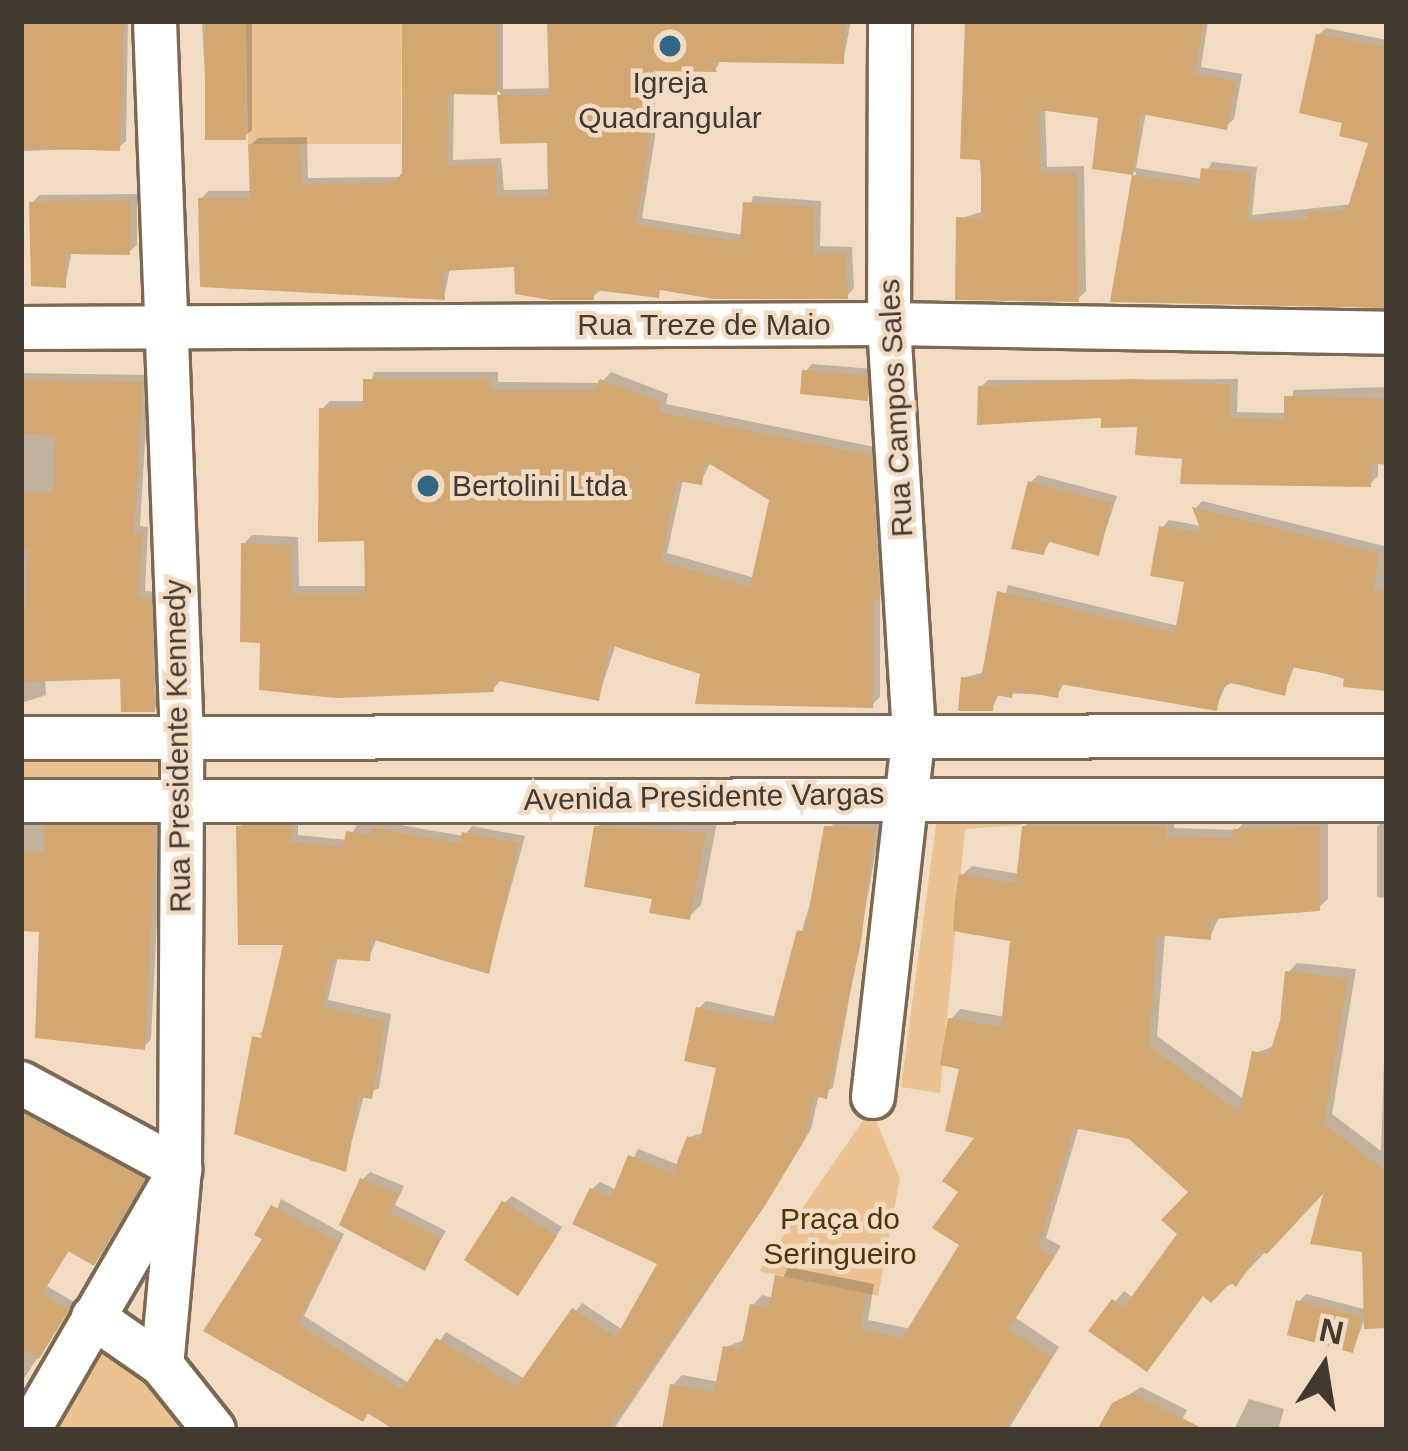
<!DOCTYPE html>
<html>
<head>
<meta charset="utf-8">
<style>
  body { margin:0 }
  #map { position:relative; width:1408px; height:1451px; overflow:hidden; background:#f1dcc3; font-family:Helvetica,sans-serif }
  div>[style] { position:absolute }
  .green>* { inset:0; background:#ebc290 }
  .shadow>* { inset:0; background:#0003 }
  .building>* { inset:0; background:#d2a771 }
  .roads { filter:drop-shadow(3px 0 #7b6953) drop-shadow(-3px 0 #7b6953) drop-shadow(0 3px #7b6953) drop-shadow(0 -3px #7b6953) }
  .minor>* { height:42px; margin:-21px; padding:0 21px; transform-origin:21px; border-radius:21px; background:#fff }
  .dots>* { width:33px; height:33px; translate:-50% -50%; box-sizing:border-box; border:6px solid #f1dcc3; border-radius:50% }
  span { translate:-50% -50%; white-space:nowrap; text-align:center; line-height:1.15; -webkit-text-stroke:9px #f1dcc3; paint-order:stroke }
  .poi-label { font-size:30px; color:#423930 }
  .left { translate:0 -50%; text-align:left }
  .street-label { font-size:30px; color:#423930 }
  .park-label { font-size:30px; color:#503306 }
  .frame { position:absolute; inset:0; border:24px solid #423930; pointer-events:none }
  .north { position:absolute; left:1264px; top:1307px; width:120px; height:120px; -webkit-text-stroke:9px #f1dcc3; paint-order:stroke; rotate:12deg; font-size:33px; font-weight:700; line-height:48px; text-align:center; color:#423930 }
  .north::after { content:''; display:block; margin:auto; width:42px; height:54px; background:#423930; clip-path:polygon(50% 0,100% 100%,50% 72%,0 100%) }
</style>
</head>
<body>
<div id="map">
  <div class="green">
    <div style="clip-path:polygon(246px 21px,402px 21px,401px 144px,248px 144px)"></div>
    <div style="clip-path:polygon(21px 748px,162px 757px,161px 772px,152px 780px,21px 779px)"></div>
    <div style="clip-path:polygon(1022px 814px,1022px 825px,965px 829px,940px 1093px,901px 1087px,937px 818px)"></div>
    <div style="clip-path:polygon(871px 1109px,900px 1178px,878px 1296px,759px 1271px)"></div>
    <div style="clip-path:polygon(100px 1343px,197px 1430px,50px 1430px)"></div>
  </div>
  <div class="shadow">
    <div style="clip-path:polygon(21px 21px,128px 21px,126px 141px,118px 148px,21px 151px)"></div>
    <div style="clip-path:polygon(202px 21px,252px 21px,252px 130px,244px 137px,208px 137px)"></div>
    <div style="clip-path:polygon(evenodd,431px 21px,503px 21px,503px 89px,552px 88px,550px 21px,851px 21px,843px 61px,721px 60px,716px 69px,655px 69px,655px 137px,642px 218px,743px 235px,753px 196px,821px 201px,820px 246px,852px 247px,854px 288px,847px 296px,602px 288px,593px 297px,517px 263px,450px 268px,444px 297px,201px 199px,208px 191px,252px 191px,251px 145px,258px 138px,307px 137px,308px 178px,403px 177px,431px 21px,454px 91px,500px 92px,503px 141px,550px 140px,551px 189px,504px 190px,501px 158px,453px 160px,454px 91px)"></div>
    <div style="clip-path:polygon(968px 21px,1208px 21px,1201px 67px,1242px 74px,1234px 119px,1226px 126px,1146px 112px,1136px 168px,1203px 179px,1212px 162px,1257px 167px,1252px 215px,1352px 204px,1372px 141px,1345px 120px,1318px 35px,1326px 28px,1387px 40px,1387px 295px,1114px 299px,1136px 172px,1095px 167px,1101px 115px,1045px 107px,1047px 167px,1084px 166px,1086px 291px,1078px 299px,959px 219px,984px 211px)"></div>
    <div style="clip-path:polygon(137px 194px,137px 245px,129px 252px,72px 251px,65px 285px,32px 203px,39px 195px)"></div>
    <div style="clip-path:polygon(812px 364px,873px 369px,874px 390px,867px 398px,805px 372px)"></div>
    <div style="clip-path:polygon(evenodd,374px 372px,498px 372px,498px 382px,601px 383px,611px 372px,668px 394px,666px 404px,879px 448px,887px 588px,880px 595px,880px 697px,872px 705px,616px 644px,598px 698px,503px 678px,493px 689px,263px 640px,244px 544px,252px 535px,298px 537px,299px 586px,368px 586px,367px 538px,322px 409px,330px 401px,366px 401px,374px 372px,711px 461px,773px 499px,755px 578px,667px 553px,683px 479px,701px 482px,711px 461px)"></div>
    <div style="clip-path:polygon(21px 373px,149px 375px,140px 526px,148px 527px,145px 591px,158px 592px,162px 702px,154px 709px,123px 676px,45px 678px,46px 695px,21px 703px)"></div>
    <div style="clip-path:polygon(1238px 379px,1237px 412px,1287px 413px,1294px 390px,1387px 387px,1387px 462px,1378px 461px,1378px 476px,1370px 484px,1185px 457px,1140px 424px,981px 387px,988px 380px)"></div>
    <div style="clip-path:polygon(1038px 475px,1117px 496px,1098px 553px,1052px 539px,1043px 552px,1031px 482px)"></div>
    <div style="clip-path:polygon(1202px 501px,1384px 546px,1387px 691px,1295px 665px,1284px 693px,1227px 682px,1216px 708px,1065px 682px,1057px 695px,1000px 693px,992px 708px,963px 678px,985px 672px,1008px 585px,1179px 626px,1187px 580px,1162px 528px,1169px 520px,1202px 526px,1196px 508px)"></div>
    <div style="clip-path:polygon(609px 815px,717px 822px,701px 905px,689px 917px,656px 897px,597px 828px)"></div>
    <div style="clip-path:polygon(1034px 817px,1175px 818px,1174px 828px,1237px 830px,1246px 820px,1328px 817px,1328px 899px,1318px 908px,1220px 915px,1210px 937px,1165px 933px,1157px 1036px,1245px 1100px,1255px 1053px,1275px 1046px,1283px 1022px,1288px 973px,1297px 963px,1356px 969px,1332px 1114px,1381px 1151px,1387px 969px,1387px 1302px,1329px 1185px,1236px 1283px,1092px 1330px,1124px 1291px,1134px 1298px,1181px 1233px,1192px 1192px,1130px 1136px,1079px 1126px,1046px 1238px,1061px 1246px,1016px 1318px,1059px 1347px,1008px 1430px,665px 1430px,673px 1385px,682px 1375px,719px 1382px,726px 1347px,746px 1339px,753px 1305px,762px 1295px,774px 1298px,788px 1267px,874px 1284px,868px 1320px,911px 1329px,963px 1244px,962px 1191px,979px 1136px,951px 1019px,960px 1009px,1005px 1017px,1013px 939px,962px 875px,972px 866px,1020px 874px,1024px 827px)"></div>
    <div style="clip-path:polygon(1387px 817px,1387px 898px,1377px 897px,1377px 827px)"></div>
    <div style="clip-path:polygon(21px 818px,162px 820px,151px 1039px,144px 1047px,42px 929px,21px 926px)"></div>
    <div style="clip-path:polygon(247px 820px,298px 820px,298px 835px,348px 840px,357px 825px,383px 822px,464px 836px,472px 826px,525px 836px,488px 971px,377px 938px,369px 958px,338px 956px,328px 1000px,391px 1014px,379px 1088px,364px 1095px,345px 1168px,311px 1161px,254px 1038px,276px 1038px,258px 1034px,265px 1031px,287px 942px,239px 828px)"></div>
    <div style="clip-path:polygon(834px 820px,881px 822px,833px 1088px,819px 1094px,811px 1129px,769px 1199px,613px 1430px,399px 1430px,207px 1330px,266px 1238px,281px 1199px,344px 1234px,304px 1316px,410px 1384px,446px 1332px,525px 1379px,582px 1303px,623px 1330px,661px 1263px,592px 1189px,600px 1182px,617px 1190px,638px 1149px,679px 1165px,690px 1137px,705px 1132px,720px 1066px,699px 1008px,706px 1001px,777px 1017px)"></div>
    <div style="clip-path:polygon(21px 1107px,150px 1171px,101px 1255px,94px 1263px,70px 1249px,47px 1286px,74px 1302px,21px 1383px)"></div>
    <div style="clip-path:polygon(370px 1172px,404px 1186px,395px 1205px,446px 1231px,425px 1267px,363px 1179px)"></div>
    <div style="clip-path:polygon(512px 1196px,562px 1227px,525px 1285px,504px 1203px)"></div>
    <div style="clip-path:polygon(1306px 1294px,1368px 1310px,1353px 1350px,1299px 1302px)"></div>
    <div style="clip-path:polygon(1141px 1387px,1187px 1410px,1177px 1430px,1101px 1430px,1115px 1404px)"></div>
    <div style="clip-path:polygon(1249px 1399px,1284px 1409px,1278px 1430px,1234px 1430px)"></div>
  </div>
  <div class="building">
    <div style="clip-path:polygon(21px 21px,124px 21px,120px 151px,21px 148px)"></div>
    <div style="clip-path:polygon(205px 21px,246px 21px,246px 140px,205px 140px)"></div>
    <div style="clip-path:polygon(evenodd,402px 21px,497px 21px,497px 95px,549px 95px,547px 21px,845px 21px,844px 64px,712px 62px,717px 72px,648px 71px,649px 146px,636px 224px,740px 242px,743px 202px,815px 207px,814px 253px,846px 253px,848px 299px,714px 299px,660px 290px,659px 298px,594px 290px,594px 300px,550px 300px,515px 294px,514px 267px,443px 271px,445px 300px,200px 287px,198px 198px,250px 198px,248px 144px,300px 144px,302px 184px,394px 183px,402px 173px,402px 21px,448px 94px,497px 95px,500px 144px,547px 143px,548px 196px,497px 196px,495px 164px,447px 166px,448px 94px)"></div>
    <div style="clip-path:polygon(965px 21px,1203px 21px,1195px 74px,1236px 81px,1227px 130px,1141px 114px,1133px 175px,1092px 169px,1098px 118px,1039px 110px,1040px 173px,1077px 173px,1079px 302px,955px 300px,956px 217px,981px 218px,981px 160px,960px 159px)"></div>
    <div style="clip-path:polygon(1316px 34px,1387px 47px,1387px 308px,1110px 302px,1132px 175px,1199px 185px,1201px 168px,1251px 173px,1247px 221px,1308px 220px,1308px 212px,1347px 210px,1368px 143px,1339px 136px,1342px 123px,1299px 113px)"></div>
    <div style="clip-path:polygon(75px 200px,131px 201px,130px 255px,66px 254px,66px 288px,31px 286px,29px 202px)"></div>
    <div style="clip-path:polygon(802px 370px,867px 376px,868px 401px,800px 394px)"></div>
    <div style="clip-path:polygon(evenodd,363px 379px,490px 379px,491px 390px,594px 390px,600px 379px,661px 402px,659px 412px,871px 455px,880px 599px,873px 599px,873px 708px,695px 704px,700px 674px,610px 645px,599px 701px,494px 680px,494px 692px,335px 698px,259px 690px,260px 643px,240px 642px,241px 543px,291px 545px,292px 593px,365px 593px,364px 541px,318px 542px,319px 408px,363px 408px,363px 379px,705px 461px,769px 500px,750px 587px,661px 561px,677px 481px,702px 485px,705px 461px)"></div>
    <div style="clip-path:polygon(1132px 379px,1231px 385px,1231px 418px,1284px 419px,1284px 396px,1387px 399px,1387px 465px,1372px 463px,1371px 487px,1180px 484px,1182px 459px,1135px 455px,1137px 427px,1101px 428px,1101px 418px,977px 425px,978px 386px)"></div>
    <div style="clip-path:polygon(21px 380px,143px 382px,134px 533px,142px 533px,139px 598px,151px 599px,155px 712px,121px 712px,120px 679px,21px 682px,28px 550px,21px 549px,21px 492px,53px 493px,55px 435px,21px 434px)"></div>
    <div style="clip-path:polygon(1028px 481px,1112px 503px,1099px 556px,1047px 541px,1044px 555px,1011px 549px)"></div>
    <div style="clip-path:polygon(1192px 507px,1378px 553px,1374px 590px,1387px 592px,1387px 691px,1343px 687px,1344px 677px,1291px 667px,1285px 696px,1231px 683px,1221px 689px,1217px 711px,1060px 684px,1058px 698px,1013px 690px,1012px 698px,995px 695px,993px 711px,958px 711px,961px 677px,981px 679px,997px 591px,1175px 633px,1184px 582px,1150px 576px,1159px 526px,1202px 533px)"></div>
    <div style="clip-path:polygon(44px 826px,156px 826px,145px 1050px,35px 1038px,39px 932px,21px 931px,21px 851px,44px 852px)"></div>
    <div style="clip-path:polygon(236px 826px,292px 826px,292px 842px,343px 847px,346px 831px,371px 835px,372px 828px,460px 843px,462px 832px,519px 843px,489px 974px,371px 939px,370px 961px,333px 959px,323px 1007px,385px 1021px,372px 1099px,359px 1097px,346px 1172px,234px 1134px,252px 1036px,261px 1038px,283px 945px,238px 945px)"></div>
    <div style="clip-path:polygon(594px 826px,706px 833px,690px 920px,649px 913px,652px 899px,584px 887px)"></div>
    <div style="clip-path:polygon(824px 826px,875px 828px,861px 942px,827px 1099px,814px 1096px,805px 1139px,762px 1210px,608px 1430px,394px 1430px,368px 1413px,363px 1422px,203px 1331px,262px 1239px,254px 1235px,271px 1205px,338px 1242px,298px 1324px,402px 1390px,436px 1338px,517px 1386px,572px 1308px,616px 1337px,657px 1264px,572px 1224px,590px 1188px,611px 1197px,628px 1155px,673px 1173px,687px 1136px,700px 1140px,716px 1068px,684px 1061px,696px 1007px,772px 1024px,797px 930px,805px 932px)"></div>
    <div style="clip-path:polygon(1022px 826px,1156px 826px,1166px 827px,1166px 837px,1233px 838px,1233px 829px,1319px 826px,1320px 911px,1211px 919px,1211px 940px,1157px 935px,1149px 1046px,1239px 1112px,1252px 1051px,1269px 1055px,1280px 1021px,1285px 971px,1348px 978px,1324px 1124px,1387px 1172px,1387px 1328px,1364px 1329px,1362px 1252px,1310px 1244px,1323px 1194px,1267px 1254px,1260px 1251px,1236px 1287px,1231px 1282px,1211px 1303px,1203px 1296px,1147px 1372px,1088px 1331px,1112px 1299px,1124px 1307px,1177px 1234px,1161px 1220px,1188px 1192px,1129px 1139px,1074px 1128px,1038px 1248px,1054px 1257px,1008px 1329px,1052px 1357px,1004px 1430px,662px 1430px,670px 1384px,714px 1392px,723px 1346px,741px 1349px,750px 1304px,769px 1308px,775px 1275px,866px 1293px,860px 1329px,902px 1338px,959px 1245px,932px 1228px,958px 1192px,942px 1181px,974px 1138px,945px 1131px,959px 1069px,940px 1065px,948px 1018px,1001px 1027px,1010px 941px,953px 931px,955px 901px,959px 874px,1016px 883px)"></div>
    <div style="clip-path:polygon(21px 1112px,145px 1179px,94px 1266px,68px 1251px,42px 1294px,69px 1310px,39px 1359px,21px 1348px)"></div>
    <div style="clip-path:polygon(360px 1178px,399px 1194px,390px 1213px,441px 1238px,425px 1271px,339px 1225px)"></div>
    <div style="clip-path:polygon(502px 1201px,557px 1236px,518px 1296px,464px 1260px)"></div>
    <div style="clip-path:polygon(1296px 1300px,1362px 1317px,1353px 1353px,1287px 1335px)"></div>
    <div style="clip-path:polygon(1132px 1393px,1206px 1430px,1097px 1430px,1112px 1403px)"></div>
  </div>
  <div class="roads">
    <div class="minor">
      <div style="left:21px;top:328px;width:868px;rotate:-0.26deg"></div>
      <div style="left:889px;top:324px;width:498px;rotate:1deg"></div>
      <div style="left:21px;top:738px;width:1366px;rotate:-0.08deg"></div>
      <div style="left:21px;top:801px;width:1366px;rotate:-0.04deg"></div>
      <div style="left:21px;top:1083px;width:181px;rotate:28.4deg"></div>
      <div style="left:180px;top:1169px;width:197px;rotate:95.2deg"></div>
      <div style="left:873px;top:1097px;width:365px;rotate:-83.6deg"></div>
      <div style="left:914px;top:734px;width:411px;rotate:-93.5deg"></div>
      <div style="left:889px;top:324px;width:303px;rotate:-89.8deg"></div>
      <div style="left:93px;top:1317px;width:84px;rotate:34.8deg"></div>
      <div style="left:162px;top:1365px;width:83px;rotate:51.3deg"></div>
      <div style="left:29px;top:1430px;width:302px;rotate:-59.9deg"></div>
      <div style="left:180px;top:1169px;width:429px;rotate:-89.7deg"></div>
      <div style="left:182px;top:740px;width:720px;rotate:-92.15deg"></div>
    </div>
  </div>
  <div class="dots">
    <div style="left:670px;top:46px;background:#326683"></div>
    <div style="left:428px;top:486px;background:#326683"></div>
  </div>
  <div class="poi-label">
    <span style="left:670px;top:100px">Igreja<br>Quadrangular</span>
    <span class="left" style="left:452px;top:486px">Bertolini Ltda</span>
  </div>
  <div class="street-label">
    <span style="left:704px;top:325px">Rua Treze de Maio</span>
    <span style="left:896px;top:408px;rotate:-93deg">Rua Campos Sales</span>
    <span style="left:178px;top:746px;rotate:-91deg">Rua Presidente Kennedy</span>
    <span style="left:704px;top:797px;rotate:-1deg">Avenida Presidente Vargas</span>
  </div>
  <div class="park-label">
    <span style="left:840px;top:1236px">Praça do<br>Seringueiro</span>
  </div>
  <div class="frame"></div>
  <div class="north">N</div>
</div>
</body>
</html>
